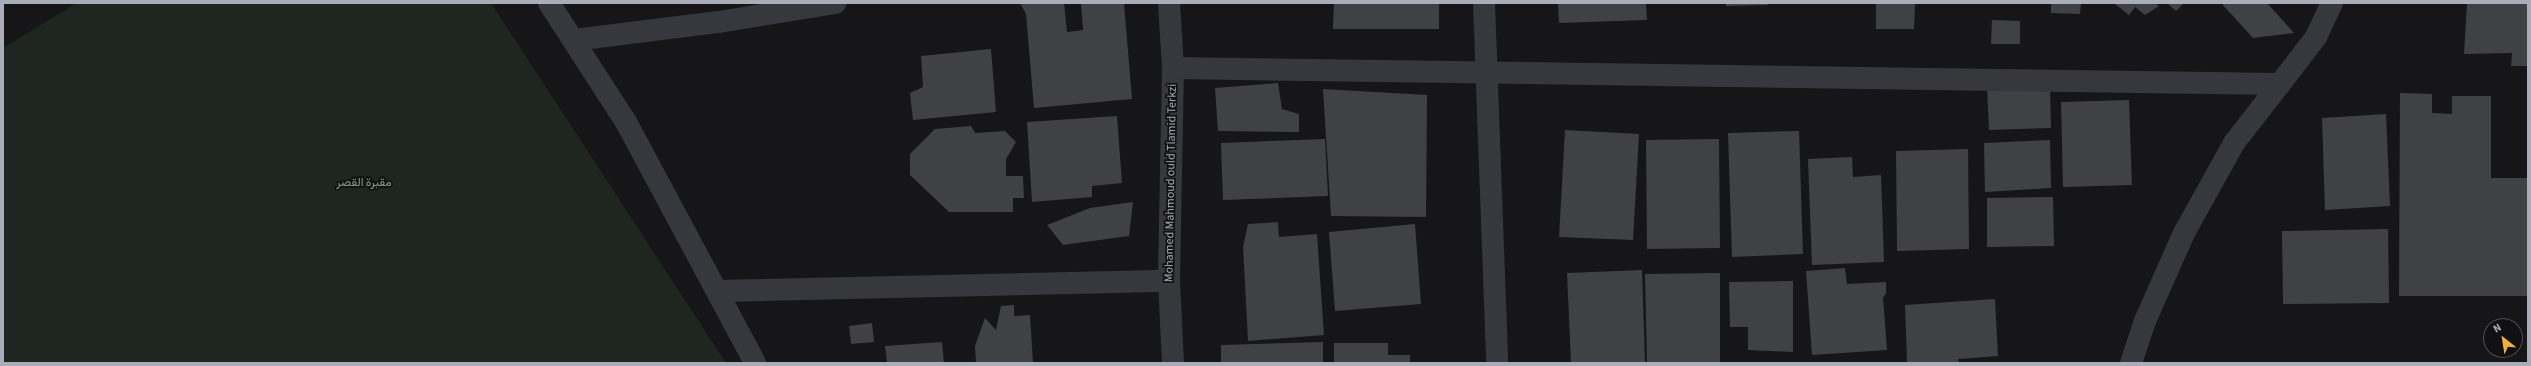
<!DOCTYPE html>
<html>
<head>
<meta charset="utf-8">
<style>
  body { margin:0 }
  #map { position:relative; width:2531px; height:366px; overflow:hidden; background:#161618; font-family:"Source Sans 3",Vazirmatn,sans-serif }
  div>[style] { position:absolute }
  .green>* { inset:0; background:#1e261f }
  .building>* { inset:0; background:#404145 }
  .minor>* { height:22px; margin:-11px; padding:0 11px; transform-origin:11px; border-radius:11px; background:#37383d }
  span { translate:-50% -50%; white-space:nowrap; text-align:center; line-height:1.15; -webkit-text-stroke:3.5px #111113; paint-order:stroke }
  .park-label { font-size:12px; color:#7fa381 }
  .street-label { font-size:12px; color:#a8adb8 }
  .frame { position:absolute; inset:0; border:4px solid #a8adb8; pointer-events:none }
  .north { position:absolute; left:2483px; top:318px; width:40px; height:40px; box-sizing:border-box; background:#111113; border:1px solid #4d4f55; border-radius:50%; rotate:330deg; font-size:11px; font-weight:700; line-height:16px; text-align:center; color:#a8adb8 }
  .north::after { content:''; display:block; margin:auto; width:14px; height:18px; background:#f2b134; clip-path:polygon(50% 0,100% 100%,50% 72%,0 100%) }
</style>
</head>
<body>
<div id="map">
  <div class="green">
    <div style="clip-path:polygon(77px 3px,491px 3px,726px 363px,3px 363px,3px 48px)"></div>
  </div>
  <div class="building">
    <div style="clip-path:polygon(1020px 3px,1064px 3px,1067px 32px,1083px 30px,1081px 3px,1124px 3px,1132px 99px,1034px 108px,1026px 14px)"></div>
    <div style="clip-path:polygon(1334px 3px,1439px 3px,1439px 29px,1333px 29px)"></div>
    <div style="clip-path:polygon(1558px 3px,1646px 3px,1647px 20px,1559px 23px)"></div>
    <div style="clip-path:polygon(1726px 3px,1768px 3px,1768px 5px,1726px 6px)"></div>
    <div style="clip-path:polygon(1876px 3px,1915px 3px,1914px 29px,1876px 29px)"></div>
    <div style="clip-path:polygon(2051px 3px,2081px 3px,2080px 14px,2051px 13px)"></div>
    <div style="clip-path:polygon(2114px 3px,2155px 3px,2159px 6px,2145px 15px,2135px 7px,2129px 15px)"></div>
    <div style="clip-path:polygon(2167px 3px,2184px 3px,2176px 11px)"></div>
    <div style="clip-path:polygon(2221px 3px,2267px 3px,2294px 33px,2253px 38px)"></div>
    <div style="clip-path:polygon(2467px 3px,2528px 3px,2528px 66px,2511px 66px,2512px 53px,2464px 54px)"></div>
    <div style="clip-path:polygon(1992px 20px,2020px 21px,2020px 44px,1991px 44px)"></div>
    <div style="clip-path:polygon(991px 49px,996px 112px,913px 120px,910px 93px,923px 87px,921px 56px)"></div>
    <div style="clip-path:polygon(1278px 83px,1282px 109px,1299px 114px,1299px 132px,1218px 131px,1215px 88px)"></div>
    <div style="clip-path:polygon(2050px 84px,2051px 128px,1989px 130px,1987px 86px)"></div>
    <div style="clip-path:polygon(1323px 89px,1427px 95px,1426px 217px,1331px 216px)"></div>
    <div style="clip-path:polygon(2400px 93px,2432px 94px,2432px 113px,2452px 114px,2452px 96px,2491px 96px,2491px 178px,2528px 178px,2528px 296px,2399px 296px)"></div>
    <div style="clip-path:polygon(2129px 100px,2132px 185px,2063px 187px,2061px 102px)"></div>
    <div style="clip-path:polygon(2386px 114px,2390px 206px,2325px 210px,2322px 118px)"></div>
    <div style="clip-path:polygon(1117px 116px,1122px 183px,1092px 186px,1092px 197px,1032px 202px,1027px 122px)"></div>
    <div style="clip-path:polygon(971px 126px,975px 133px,1005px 131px,1016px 142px,1006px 159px,1006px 176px,1023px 176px,1024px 198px,1013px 198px,1013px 212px,949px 212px,910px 175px,910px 154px,935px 129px)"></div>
    <div style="clip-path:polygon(1565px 130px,1639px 134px,1633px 240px,1559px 237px)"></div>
    <div style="clip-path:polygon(1799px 131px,1803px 254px,1732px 257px,1728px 133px)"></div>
    <div style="clip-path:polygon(1325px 139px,1328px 196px,1223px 200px,1221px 143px)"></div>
    <div style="clip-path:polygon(1719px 139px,1720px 248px,1647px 249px,1646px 140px)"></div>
    <div style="clip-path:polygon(2050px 140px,2051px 188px,1985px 192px,1984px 143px)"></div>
    <div style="clip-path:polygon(1968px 149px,1969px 249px,1897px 251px,1896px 151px)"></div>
    <div style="clip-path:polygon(1852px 157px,1853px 177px,1881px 175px,1884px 262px,1812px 265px,1808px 159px)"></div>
    <div style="clip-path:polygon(2053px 197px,2054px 246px,1987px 247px,1987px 198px)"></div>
    <div style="clip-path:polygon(1133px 202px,1129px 236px,1063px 245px,1047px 225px,1090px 208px)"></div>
    <div style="clip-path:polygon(1278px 222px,1279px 237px,1317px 234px,1324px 335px,1248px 341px,1243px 247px,1248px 224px)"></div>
    <div style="clip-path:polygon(1415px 224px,1421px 304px,1335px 311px,1329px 232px)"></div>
    <div style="clip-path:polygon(2388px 229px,2389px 303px,2283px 304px,2282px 231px)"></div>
    <div style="clip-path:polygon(1845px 268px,1847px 284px,1886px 282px,1886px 294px,1883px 297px,1887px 350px,1812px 355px,1806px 271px)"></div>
    <div style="clip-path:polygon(1642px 270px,1645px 363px,1571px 363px,1567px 273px)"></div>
    <div style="clip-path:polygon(1720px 273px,1720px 363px,1647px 363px,1645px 274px)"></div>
    <div style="clip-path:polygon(1793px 281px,1793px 352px,1748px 350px,1748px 327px,1730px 327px,1729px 282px)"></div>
    <div style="clip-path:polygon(1995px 299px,1998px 356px,1958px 359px,1959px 363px,1907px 363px,1905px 305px)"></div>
    <div style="clip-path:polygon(1014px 305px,1014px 316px,1030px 315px,1033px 363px,976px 363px,975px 346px,985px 318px,996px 330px,1001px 306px)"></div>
    <div style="clip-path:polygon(872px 323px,874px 342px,851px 344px,849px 326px)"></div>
    <div style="clip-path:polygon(942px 342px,944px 363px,887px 363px,885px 346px)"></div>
    <div style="clip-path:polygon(1323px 342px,1323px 363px,1221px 363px,1221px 345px)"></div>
    <div style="clip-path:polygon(1334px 343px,1388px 343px,1388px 355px,1410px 355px,1410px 363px,1334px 363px)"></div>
  </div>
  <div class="minor">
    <div style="left:549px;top:3px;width:142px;rotate:57.1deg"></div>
    <div style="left:626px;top:122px;width:273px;rotate:61.8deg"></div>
    <div style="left:1169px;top:3px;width:65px;rotate:86.5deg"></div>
    <div style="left:1173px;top:68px;width:213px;rotate:91.1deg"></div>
    <div style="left:1169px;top:281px;width:82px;rotate:87.2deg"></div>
    <div style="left:1484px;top:3px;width:360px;rotate:87.9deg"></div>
    <div style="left:574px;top:40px;width:146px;rotate:-7.1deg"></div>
    <div style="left:719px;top:22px;width:118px;rotate:-9.3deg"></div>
    <div style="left:1173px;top:68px;width:1107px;rotate:0.83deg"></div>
    <div style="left:2280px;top:84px;width:59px;rotate:-52.5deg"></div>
    <div style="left:2316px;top:37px;width:38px;rotate:-65deg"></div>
    <div style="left:717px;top:291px;width:452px;rotate:-1.3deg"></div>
    <div style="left:2131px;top:363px;width:44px;rotate:-71.6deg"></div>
    <div style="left:2145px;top:321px;width:96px;rotate:-66.1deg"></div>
    <div style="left:2184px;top:233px;width:103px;rotate:-60.9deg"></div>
    <div style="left:2234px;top:143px;width:75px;rotate:-52.1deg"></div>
  </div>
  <div class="park-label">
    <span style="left:364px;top:183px">مقبرة القصر</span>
  </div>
  <div class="street-label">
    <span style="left:1171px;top:183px;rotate:-89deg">Mohamed Mahmoud ould Tlamid Terkzi</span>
  </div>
  <div class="frame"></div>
  <div class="north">N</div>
</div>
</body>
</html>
